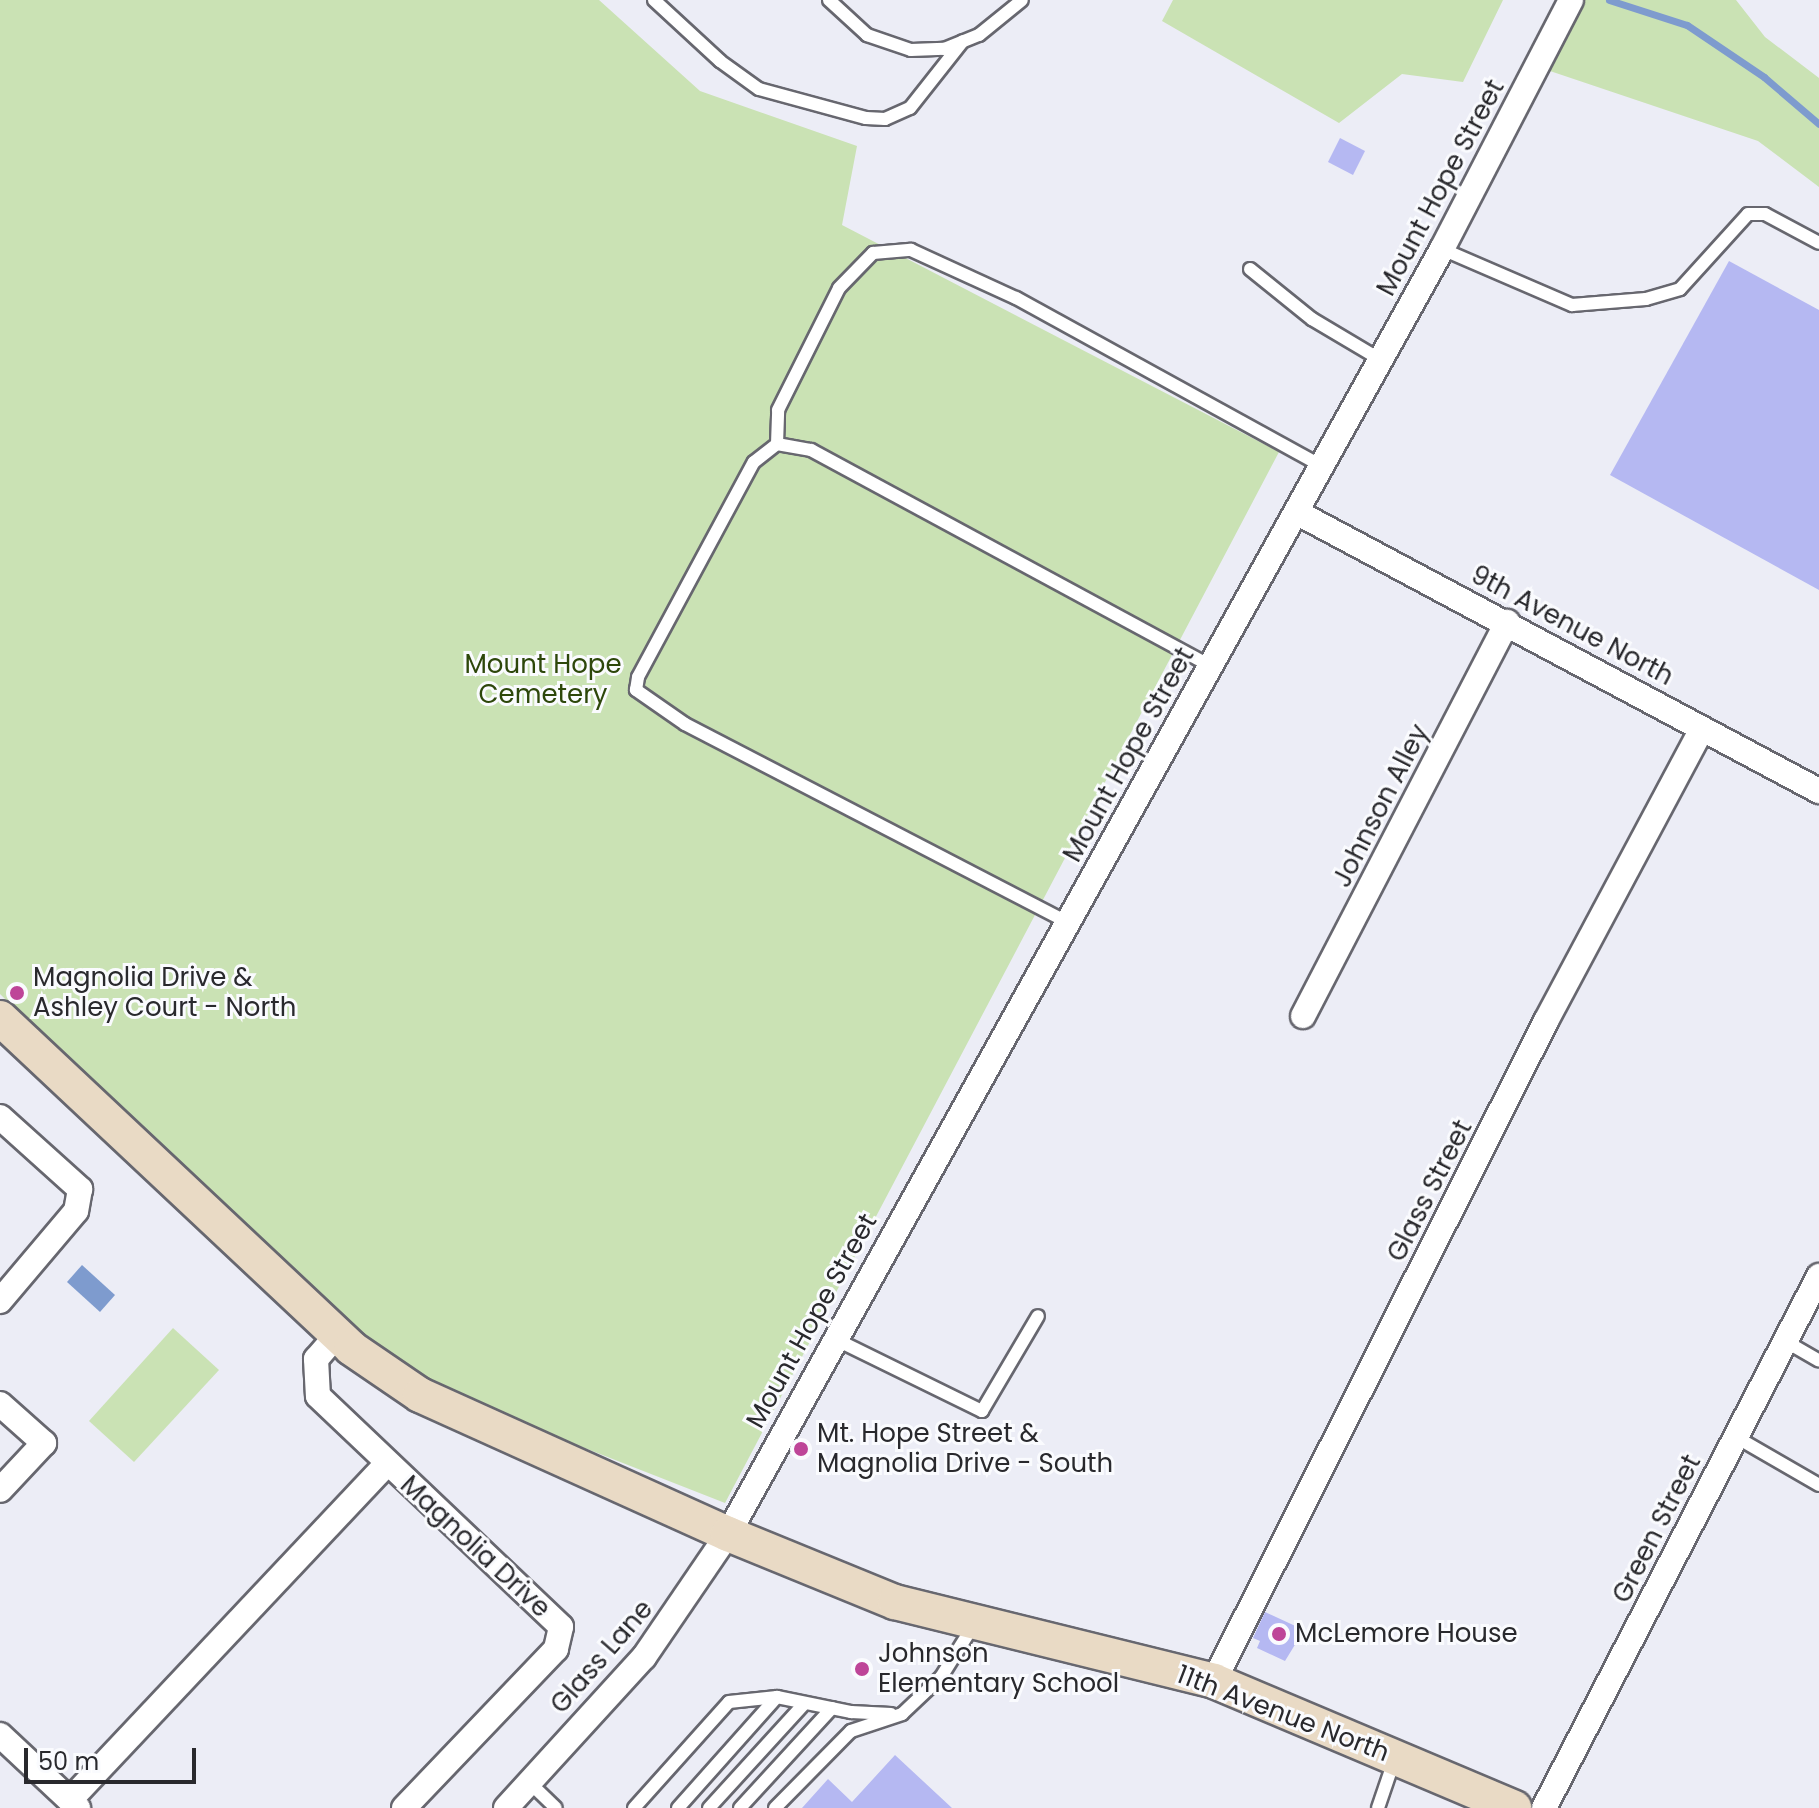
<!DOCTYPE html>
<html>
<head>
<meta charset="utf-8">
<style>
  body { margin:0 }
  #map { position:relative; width:1819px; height:1808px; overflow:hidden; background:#ecedf6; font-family:Poppins,sans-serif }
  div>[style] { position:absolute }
  .green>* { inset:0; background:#cae2b4 }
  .water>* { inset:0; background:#7e9bce }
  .stream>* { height:7px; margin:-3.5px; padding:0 3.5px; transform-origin:3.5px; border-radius:3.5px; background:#7e9bce }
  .building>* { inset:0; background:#b5b8f2 }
  .roads { filter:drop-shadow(2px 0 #67676f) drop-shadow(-2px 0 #67676f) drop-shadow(0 2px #67676f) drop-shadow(0 -2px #67676f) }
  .lane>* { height:12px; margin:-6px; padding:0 6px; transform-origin:6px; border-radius:6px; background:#fff }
  .street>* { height:24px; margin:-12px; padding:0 12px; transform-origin:12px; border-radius:12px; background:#fff }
  .secondary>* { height:34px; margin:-17px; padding:0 17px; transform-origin:17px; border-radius:17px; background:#e9dac5 }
  .dots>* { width:22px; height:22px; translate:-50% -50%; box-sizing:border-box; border:4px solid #fafbfe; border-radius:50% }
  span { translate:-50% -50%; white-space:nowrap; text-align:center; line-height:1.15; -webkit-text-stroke:6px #fafbfe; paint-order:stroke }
  .street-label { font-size:26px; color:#29292d }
  .park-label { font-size:26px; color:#2d470a }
  .poi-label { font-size:26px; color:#29292d }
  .left { translate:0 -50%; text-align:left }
  .scale { position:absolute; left:24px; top:1748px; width:172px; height:36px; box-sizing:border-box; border:4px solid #29292d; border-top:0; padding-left:10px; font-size:24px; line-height:28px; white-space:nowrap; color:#29292d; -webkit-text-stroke:6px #fafbfe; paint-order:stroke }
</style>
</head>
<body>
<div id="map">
  <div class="green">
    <div style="clip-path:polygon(0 0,599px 0,700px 91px,857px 146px,842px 225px,1279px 452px,725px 1503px,380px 1368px,0 994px)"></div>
    <div style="clip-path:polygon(1173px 0,1503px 0,1463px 82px,1402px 74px,1339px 123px,1162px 21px)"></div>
    <div style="clip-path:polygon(1585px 0,1736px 0,1765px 37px,1819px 78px,1819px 187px,1758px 141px,1547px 70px)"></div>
    <div style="clip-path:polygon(173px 1328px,219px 1370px,134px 1462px,89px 1421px)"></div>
  </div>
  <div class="water">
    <div style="clip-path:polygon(82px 1265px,115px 1295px,100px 1312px,67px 1282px)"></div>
  </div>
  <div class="stream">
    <div style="left:1609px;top:0;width:82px;rotate:17.8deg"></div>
    <div style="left:1687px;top:25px;width:93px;rotate:34deg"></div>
    <div style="left:1764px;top:77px;width:72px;rotate:40.5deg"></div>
  </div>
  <div class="building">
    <div style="clip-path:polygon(1340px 138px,1365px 151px,1353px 175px,1328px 162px)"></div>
    <div style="clip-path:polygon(1729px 261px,1819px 310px,1819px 590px,1610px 475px)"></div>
    <div style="clip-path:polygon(1265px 1612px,1304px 1630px,1285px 1661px,1257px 1648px,1260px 1641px,1253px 1638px)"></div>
    <div style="clip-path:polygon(895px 1755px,952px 1808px,802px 1808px,828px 1779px,852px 1802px)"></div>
  </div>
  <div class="roads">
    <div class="lane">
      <div style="left:654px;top:0;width:90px;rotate:42.7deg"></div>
      <div style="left:720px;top:61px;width:48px;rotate:35.7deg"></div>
      <div style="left:759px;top:89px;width:111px;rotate:15.2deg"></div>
      <div style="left:866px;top:118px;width:19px;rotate:3deg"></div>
      <div style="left:885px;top:119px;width:27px;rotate:-24deg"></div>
      <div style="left:910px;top:108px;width:85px;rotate:-51.7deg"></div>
      <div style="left:829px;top:0;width:52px;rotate:42.6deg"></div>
      <div style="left:867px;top:35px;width:46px;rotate:18.8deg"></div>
      <div style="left:911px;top:50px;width:33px;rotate:-2deg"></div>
      <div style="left:944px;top:49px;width:38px;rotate:-22deg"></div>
      <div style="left:979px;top:35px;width:55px;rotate:-39.1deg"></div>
      <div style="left:1442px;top:249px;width:142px;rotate:23.3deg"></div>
      <div style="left:1572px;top:305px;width:74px;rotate:-4.6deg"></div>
      <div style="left:1646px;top:299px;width:35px;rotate:-16deg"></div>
      <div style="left:1680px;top:289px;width:101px;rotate:-47.8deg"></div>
      <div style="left:1748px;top:214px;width:17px"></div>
      <div style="left:1765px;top:214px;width:61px;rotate:28.2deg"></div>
      <div style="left:1250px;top:269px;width:80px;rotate:38.9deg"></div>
      <div style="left:1312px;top:319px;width:80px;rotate:30.7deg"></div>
      <div style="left:777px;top:444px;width:34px;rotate:-88deg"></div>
      <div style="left:778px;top:410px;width:136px;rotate:-63.4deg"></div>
      <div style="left:839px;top:288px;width:49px;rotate:-45.8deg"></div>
      <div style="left:873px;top:253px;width:38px;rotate:-5deg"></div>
      <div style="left:911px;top:250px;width:115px;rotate:24.6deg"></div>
      <div style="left:1016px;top:298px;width:349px;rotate:28.8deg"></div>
      <div style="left:1067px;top:922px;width:430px;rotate:-152.6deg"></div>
      <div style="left:685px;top:724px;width:60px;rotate:-145.2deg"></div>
      <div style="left:636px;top:690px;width:13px;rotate:-81deg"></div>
      <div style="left:638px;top:677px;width:244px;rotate:-61.7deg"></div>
      <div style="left:754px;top:462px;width:29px;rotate:-38deg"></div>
      <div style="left:777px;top:444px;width:35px;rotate:10deg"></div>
      <div style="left:811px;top:450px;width:454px;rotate:28.4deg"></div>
      <div style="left:833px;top:1338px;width:166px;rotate:26.1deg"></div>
      <div style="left:982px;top:1411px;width:110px;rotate:-59.5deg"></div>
      <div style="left:1785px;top:1341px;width:39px;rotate:30deg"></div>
      <div style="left:1736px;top:1437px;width:96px;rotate:30deg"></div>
      <div style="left:529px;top:1782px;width:37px;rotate:44deg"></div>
      <div style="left:634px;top:1808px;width:142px;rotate:-48.1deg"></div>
      <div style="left:729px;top:1702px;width:48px;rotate:-5.9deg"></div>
      <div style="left:678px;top:1808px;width:149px;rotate:-48.3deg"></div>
      <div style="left:777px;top:1697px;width:76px;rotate:11.5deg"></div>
      <div style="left:851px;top:1712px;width:40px;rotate:2.9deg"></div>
      <div style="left:709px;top:1808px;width:142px;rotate:-47.6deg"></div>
      <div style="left:740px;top:1808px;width:136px;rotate:-47.4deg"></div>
      <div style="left:775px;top:1808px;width:108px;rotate:-45.4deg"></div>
      <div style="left:851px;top:1731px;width:54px;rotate:-18.4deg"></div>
      <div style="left:902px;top:1714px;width:54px;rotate:-43.5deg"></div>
      <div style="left:941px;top:1677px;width:64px;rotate:-57.8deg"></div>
      <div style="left:1378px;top:1808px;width:53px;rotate:-71.2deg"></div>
    </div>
    <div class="street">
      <div style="left:1296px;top:512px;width:593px;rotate:28.08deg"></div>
      <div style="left:1303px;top:1016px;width:444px;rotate:-62.6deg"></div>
      <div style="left:0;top:1117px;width:108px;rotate:42deg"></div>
      <div style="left:80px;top:1189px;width:22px;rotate:100deg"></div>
      <div style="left:76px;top:1211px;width:118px;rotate:130.2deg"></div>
      <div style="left:337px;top:1335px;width:32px;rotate:131deg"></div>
      <div style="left:316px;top:1359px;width:37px;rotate:87deg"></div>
      <div style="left:318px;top:1396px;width:335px;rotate:43.5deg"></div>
      <div style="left:561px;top:1627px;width:23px;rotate:103deg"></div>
      <div style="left:556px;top:1649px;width:220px;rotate:133.7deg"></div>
      <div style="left:0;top:1404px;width:59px;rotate:41.6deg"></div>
      <div style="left:44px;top:1443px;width:64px;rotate:133.1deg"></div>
      <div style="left:1214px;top:1681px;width:739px;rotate:-63.3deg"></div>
      <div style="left:1546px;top:1021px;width:331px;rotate:-61.9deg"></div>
      <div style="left:0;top:1735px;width:107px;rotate:43.1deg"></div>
      <div style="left:70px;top:1800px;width:461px;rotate:-46.7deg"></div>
      <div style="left:506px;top:1808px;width:205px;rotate:-47.6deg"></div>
      <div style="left:644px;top:1657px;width:149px;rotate:-55.7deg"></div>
      <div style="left:728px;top:1534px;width:1470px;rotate:-60.94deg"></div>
      <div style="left:1442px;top:249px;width:280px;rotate:-62.6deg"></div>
      <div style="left:1544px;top:1808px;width:599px;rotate:-62.66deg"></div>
    </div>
    <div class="secondary">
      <div style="left:0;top:1018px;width:482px;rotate:43.2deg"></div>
      <div style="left:351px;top:1348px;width:83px;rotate:34.3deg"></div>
      <div style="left:420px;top:1395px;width:338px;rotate:24.3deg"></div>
      <div style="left:728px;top:1534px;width:180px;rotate:22.2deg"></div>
      <div style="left:895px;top:1602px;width:329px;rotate:13.9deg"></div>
      <div style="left:1214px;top:1681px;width:326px;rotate:22.9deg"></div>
    </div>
  </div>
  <div class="dots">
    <div style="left:17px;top:993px;background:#be4598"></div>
    <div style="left:801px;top:1449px;background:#be4598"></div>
    <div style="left:1279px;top:1634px;background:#be4598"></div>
    <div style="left:862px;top:1669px;background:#be4598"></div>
  </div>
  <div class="street-label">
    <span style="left:1441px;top:188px;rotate:-62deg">Mount Hope Street</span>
    <span style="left:1572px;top:626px;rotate:28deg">9th Avenue North</span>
    <span style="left:1129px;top:755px;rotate:-61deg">Mount Hope Street</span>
    <span style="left:1381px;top:806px;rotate:-63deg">Johnson Alley</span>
    <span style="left:1430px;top:1191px;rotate:-63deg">Glass Street</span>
    <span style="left:812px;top:1321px;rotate:-61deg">Mount Hope Street</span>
    <span style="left:1657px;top:1529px;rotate:-63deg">Green Street</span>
    <span style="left:475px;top:1547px;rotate:43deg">Magnolia Drive</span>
    <span style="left:602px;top:1657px;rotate:-49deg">Glass Lane</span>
    <span style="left:1283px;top:1714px;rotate:21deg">11th Avenue North</span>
  </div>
  <div class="park-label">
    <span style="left:543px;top:680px">Mount Hope<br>Cemetery</span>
  </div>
  <div class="poi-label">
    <span class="left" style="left:33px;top:993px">Magnolia Drive &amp;<br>Ashley Court - North</span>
    <span class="left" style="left:817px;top:1449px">Mt. Hope Street &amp;<br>Magnolia Drive - South</span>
    <span class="left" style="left:1295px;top:1634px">McLemore House</span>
    <span class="left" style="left:878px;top:1669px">Johnson<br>Elementary School</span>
  </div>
  <div class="scale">50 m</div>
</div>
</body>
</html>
